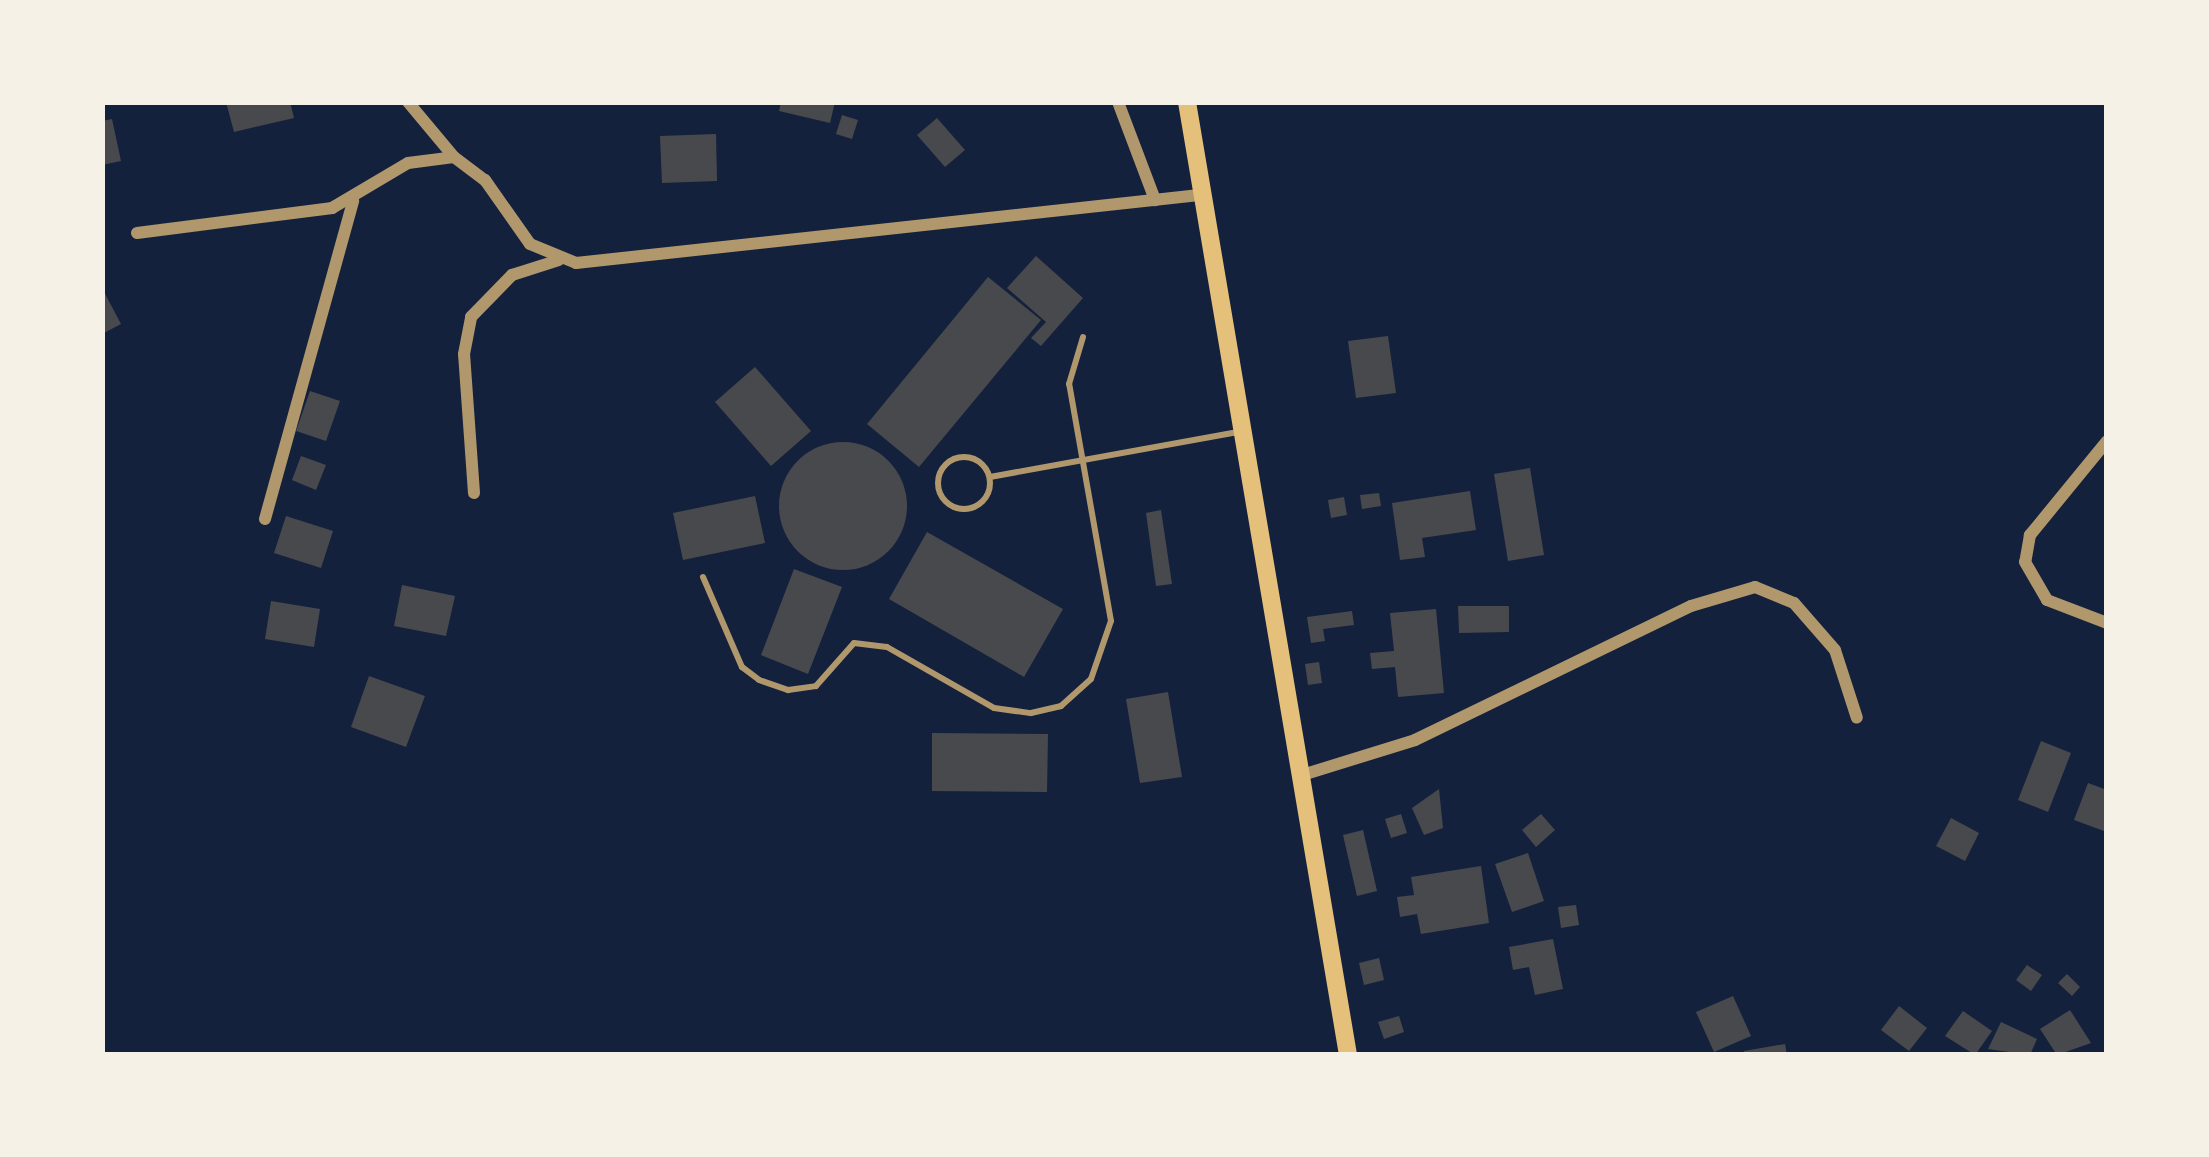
<!DOCTYPE html>
<html>
<head>
<meta charset="utf-8">
<style>
  body { margin:0 }
  #map { position:relative; width:2209px; height:1157px; overflow:hidden; background:#14213d; font-family:"Exo 2",sans-serif }
  div>[style] { position:absolute }
  .building>* { inset:0; background:#48494c }
  .round { border-radius:50% }
  .service>* { height:6px; margin:-3px; padding:0 3px; transform-origin:3px; border-radius:3px; background:#b1986c }
  .service>.ring { margin:-3px; padding:0; box-sizing:content-box; background:none; border:6px solid #b1986c; border-radius:50% }
  .minor>* { height:12px; margin:-6px; padding:0 6px; transform-origin:6px; border-radius:6px; background:#b1986c }
  .primary>* { height:18px; margin:-9px; padding:0 9px; transform-origin:9px; border-radius:9px; background:#e5c07b }
  span { translate:-50% -50%; white-space:nowrap; text-align:center; line-height:1.15; -webkit-text-stroke:9px #f6f1e7; paint-order:stroke }
  .frame { position:absolute; inset:0; border:105px solid #f6f1e7; pointer-events:none }
</style>
</head>
<body>
<div id="map">
  <div class="building">
    <div style="clip-path:polygon(226px 102px,290px 102px,294px 118px,234px 132px)"></div>
    <div style="clip-path:polygon(781px 102px,835px 102px,830px 123px,779px 111px)"></div>
    <div style="clip-path:polygon(842px 115px,858px 120px,852px 139px,836px 134px)"></div>
    <div style="clip-path:polygon(937px 118px,965px 150px,945px 167px,917px 135px)"></div>
    <div style="clip-path:polygon(112px 119px,121px 161px,102px 165px,102px 121px)"></div>
    <div style="clip-path:polygon(716px 134px,717px 181px,662px 183px,660px 136px)"></div>
    <div style="clip-path:polygon(1036px 256px,1083px 298px,1041px 346px,1031px 338px,1046px 322px,1007px 288px)"></div>
    <div style="clip-path:polygon(988px 277px,1041px 320px,919px 467px,867px 424px)"></div>
    <div style="clip-path:polygon(102px 288px,121px 324px,102px 334px)"></div>
    <div style="clip-path:polygon(1388px 336px,1396px 393px,1356px 398px,1348px 341px)"></div>
    <div style="clip-path:polygon(755px 367px,811px 431px,771px 466px,715px 402px)"></div>
    <div style="clip-path:polygon(310px 391px,340px 401px,326px 441px,296px 431px)"></div>
    <div class="round" style="left:779px;top:442px;width:128px;height:128px"></div>
    <div style="clip-path:polygon(301px 456px,326px 465px,316px 490px,292px 480px)"></div>
    <div style="clip-path:polygon(1530px 468px,1544px 555px,1508px 561px,1494px 474px)"></div>
    <div style="clip-path:polygon(1470px 491px,1476px 530px,1422px 538px,1425px 557px,1400px 560px,1392px 503px)"></div>
    <div style="clip-path:polygon(1379px 493px,1381px 506px,1362px 509px,1360px 495px)"></div>
    <div style="clip-path:polygon(755px 496px,765px 543px,683px 560px,673px 513px)"></div>
    <div style="clip-path:polygon(1344px 497px,1347px 515px,1331px 518px,1328px 500px)"></div>
    <div style="clip-path:polygon(1161px 510px,1172px 584px,1156px 586px,1146px 513px)"></div>
    <div style="clip-path:polygon(286px 516px,333px 531px,321px 568px,274px 553px)"></div>
    <div style="clip-path:polygon(927px 532px,1063px 609px,1024px 677px,889px 599px)"></div>
    <div style="clip-path:polygon(794px 569px,842px 587px,808px 674px,761px 655px)"></div>
    <div style="clip-path:polygon(402px 585px,455px 596px,446px 636px,394px 626px)"></div>
    <div style="clip-path:polygon(271px 601px,320px 609px,314px 647px,265px 639px)"></div>
    <div style="clip-path:polygon(1458px 606px,1509px 606px,1509px 632px,1459px 633px)"></div>
    <div style="clip-path:polygon(1436px 609px,1444px 693px,1398px 697px,1395px 667px,1372px 669px,1370px 653px,1394px 651px,1390px 613px)"></div>
    <div style="clip-path:polygon(1352px 611px,1354px 625px,1323px 629px,1325px 641px,1311px 643px,1307px 617px)"></div>
    <div style="clip-path:polygon(1319px 662px,1322px 683px,1308px 685px,1305px 664px)"></div>
    <div style="clip-path:polygon(369px 676px,425px 696px,406px 747px,351px 727px)"></div>
    <div style="clip-path:polygon(1168px 692px,1182px 777px,1140px 783px,1126px 699px)"></div>
    <div style="clip-path:polygon(932px 733px,1048px 734px,1047px 792px,932px 791px)"></div>
    <div style="clip-path:polygon(2041px 741px,2071px 753px,2048px 812px,2018px 800px)"></div>
    <div style="clip-path:polygon(2088px 783px,2107px 790px,2104px 831px,2074px 820px)"></div>
    <div style="clip-path:polygon(1439px 789px,1443px 828px,1424px 835px,1412px 808px)"></div>
    <div style="clip-path:polygon(1401px 814px,1407px 833px,1391px 838px,1385px 819px)"></div>
    <div style="clip-path:polygon(1541px 814px,1555px 830px,1536px 847px,1522px 830px)"></div>
    <div style="clip-path:polygon(1951px 818px,1979px 833px,1965px 861px,1936px 846px)"></div>
    <div style="clip-path:polygon(1363px 830px,1377px 891px,1357px 896px,1343px 835px)"></div>
    <div style="clip-path:polygon(1528px 853px,1544px 901px,1512px 912px,1495px 864px)"></div>
    <div style="clip-path:polygon(1481px 866px,1489px 923px,1421px 934px,1417px 914px,1400px 917px,1397px 897px,1414px 895px,1411px 877px)"></div>
    <div style="clip-path:polygon(1576px 905px,1579px 925px,1561px 928px,1558px 907px)"></div>
    <div style="clip-path:polygon(1553px 939px,1563px 989px,1535px 995px,1529px 967px,1513px 970px,1509px 947px)"></div>
    <div style="clip-path:polygon(1379px 958px,1384px 980px,1364px 985px,1359px 963px)"></div>
    <div style="clip-path:polygon(2027px 965px,2042px 975px,2031px 991px,2016px 980px)"></div>
    <div style="clip-path:polygon(2067px 974px,2080px 987px,2072px 996px,2058px 983px)"></div>
    <div style="clip-path:polygon(1733px 996px,1751px 1036px,1714px 1052px,1696px 1012px)"></div>
    <div style="clip-path:polygon(1899px 1006px,1927px 1028px,1909px 1051px,1881px 1030px)"></div>
    <div style="clip-path:polygon(2070px 1010px,2091px 1043px,2057px 1055px,2040px 1029px)"></div>
    <div style="clip-path:polygon(1963px 1011px,1992px 1031px,1975px 1055px,1945px 1036px)"></div>
    <div style="clip-path:polygon(1399px 1016px,1404px 1032px,1384px 1039px,1378px 1022px)"></div>
    <div style="clip-path:polygon(2001px 1022px,2037px 1039px,2030px 1055px,1988px 1049px)"></div>
    <div style="clip-path:polygon(1785px 1044px,1787px 1055px,1745px 1055px,1744px 1051px)"></div>
  </div>
  <div class="service">
    <div class="ring" style="left:938px;top:457px;width:46px;height:46px"></div>
    <div style="left:990px;top:477px;width:252px;rotate:-10.3deg"></div>
    <div style="left:703px;top:577px;width:98px;rotate:66.6deg"></div>
    <div style="left:742px;top:667px;width:21px;rotate:37deg"></div>
    <div style="left:759px;top:680px;width:31px;rotate:19deg"></div>
    <div style="left:788px;top:690px;width:28px;rotate:-8deg"></div>
    <div style="left:816px;top:686px;width:57px;rotate:-48.5deg"></div>
    <div style="left:854px;top:643px;width:33px;rotate:7deg"></div>
    <div style="left:887px;top:647px;width:123px;rotate:29.7deg"></div>
    <div style="left:994px;top:708px;width:37px;rotate:8deg"></div>
    <div style="left:1031px;top:713px;width:31px;rotate:-13deg"></div>
    <div style="left:1061px;top:706px;width:40px;rotate:-42deg"></div>
    <div style="left:1091px;top:679px;width:61px;rotate:-71deg"></div>
    <div style="left:1111px;top:621px;width:241px;rotate:-100deg"></div>
    <div style="left:1069px;top:384px;width:49px;rotate:-73.4deg"></div>
  </div>
  <div class="minor">
    <div style="left:408px;top:102px;width:72px;rotate:50.1deg"></div>
    <div style="left:454px;top:157px;width:39px;rotate:37deg"></div>
    <div style="left:485px;top:180px;width:78px;rotate:54.9deg"></div>
    <div style="left:530px;top:244px;width:50px;rotate:22.4deg"></div>
    <div style="left:576px;top:263px;width:627px;rotate:-6.23deg"></div>
    <div style="left:1118px;top:102px;width:105px;rotate:69.3deg"></div>
    <div style="left:137px;top:233px;width:197px;rotate:-7.3deg"></div>
    <div style="left:332px;top:208px;width:88px;rotate:-30.6deg"></div>
    <div style="left:408px;top:163px;width:46px;rotate:-7.4deg"></div>
    <div style="left:2107px;top:441px;width:122px;rotate:129.3deg"></div>
    <div style="left:2030px;top:535px;width:27px;rotate:100deg"></div>
    <div style="left:2025px;top:562px;width:44px;rotate:59.9deg"></div>
    <div style="left:2047px;top:600px;width:64px;rotate:21deg"></div>
    <div style="left:474px;top:493px;width:139px;rotate:-94.1deg"></div>
    <div style="left:464px;top:354px;width:38px;rotate:-79deg"></div>
    <div style="left:471px;top:317px;width:59px;rotate:-45.7deg"></div>
    <div style="left:512px;top:275px;width:49px;rotate:-17.7deg"></div>
    <div style="left:265px;top:519px;width:330px;rotate:-74.5deg"></div>
    <div style="left:1299px;top:776px;width:121px;rotate:-17.2deg"></div>
    <div style="left:1415px;top:740px;width:307px;rotate:-25.9deg"></div>
    <div style="left:1691px;top:606px;width:67px;rotate:-16.5deg"></div>
    <div style="left:1755px;top:587px;width:42px;rotate:22.3deg"></div>
    <div style="left:1794px;top:603px;width:62px;rotate:48.9deg"></div>
    <div style="left:1835px;top:650px;width:71px;rotate:72.1deg"></div>
  </div>
  <div class="primary">
    <div style="left:1187px;top:102px;width:967px;rotate:80.41deg"></div>
  </div>
  <div class="frame"></div>
</div>
</body>
</html>
